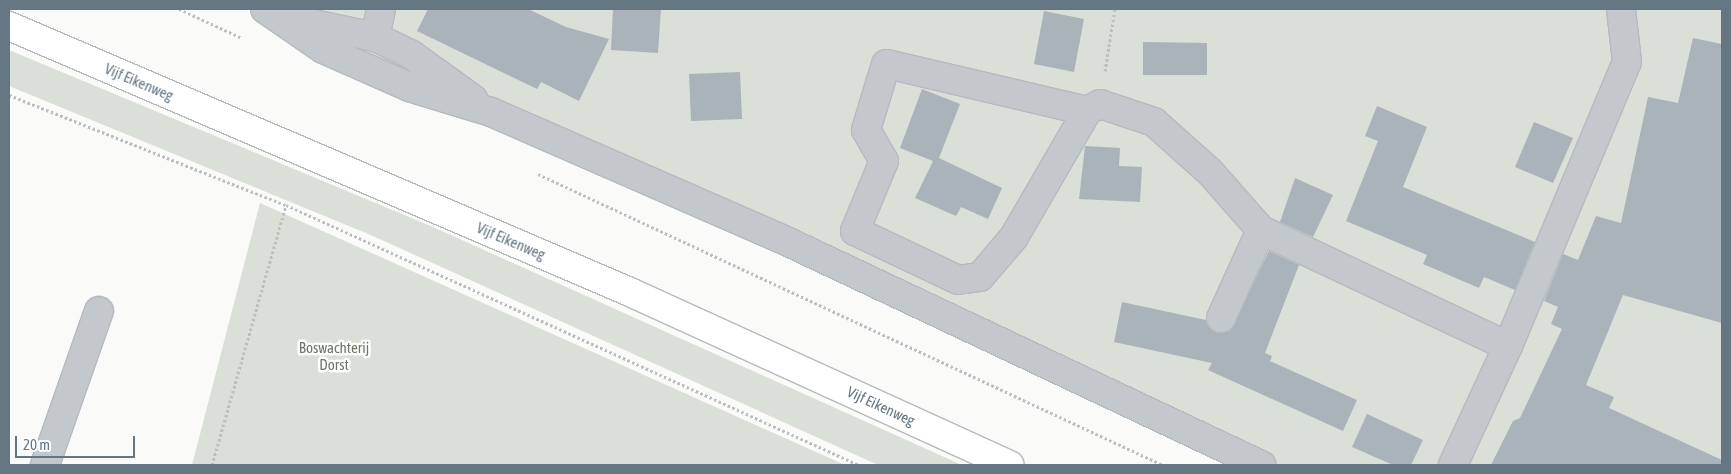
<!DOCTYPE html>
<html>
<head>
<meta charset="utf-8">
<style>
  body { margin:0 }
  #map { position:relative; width:1731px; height:474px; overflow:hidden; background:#fafaf8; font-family:"Asap Condensed",sans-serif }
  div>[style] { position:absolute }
  .green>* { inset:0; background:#dadfd7 }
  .building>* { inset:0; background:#aab3b9 }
  .path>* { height:3px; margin-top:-1.5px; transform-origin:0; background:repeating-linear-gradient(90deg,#bbbfc2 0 2.5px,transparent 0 5px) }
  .roads { filter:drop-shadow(1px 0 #b5babe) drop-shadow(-1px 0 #b5babe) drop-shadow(0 1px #b5babe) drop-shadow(0 -1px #b5babe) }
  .minor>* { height:28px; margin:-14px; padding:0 14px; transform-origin:14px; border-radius:14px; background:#c3c8cc }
  .major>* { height:28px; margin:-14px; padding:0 14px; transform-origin:14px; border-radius:14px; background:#fff }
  span { translate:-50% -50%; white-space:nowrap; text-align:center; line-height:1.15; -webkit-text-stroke:5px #fff; paint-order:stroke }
  .street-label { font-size:15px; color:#657683 }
  .park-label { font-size:15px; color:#687a64 }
  .frame { position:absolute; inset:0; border:10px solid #657683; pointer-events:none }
  .scale { position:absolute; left:15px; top:436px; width:120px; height:22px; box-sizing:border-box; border:2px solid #657683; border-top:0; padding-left:6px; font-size:15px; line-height:18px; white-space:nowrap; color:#657683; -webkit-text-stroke:4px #fff; paint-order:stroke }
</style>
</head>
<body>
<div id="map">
  <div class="green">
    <div style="clip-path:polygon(253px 9px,1722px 9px,1722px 465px,1251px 465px)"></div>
    <div style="clip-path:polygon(9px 50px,433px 227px,962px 465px,878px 465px,373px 236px,9px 86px)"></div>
    <div style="clip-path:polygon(260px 203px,845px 465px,192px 465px)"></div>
  </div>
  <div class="building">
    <div style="clip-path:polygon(428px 9px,528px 9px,566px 27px,609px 39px,579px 101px,541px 82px,537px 89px,417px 31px)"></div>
    <div style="clip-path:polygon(613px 9px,661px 9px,658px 53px,611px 50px)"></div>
    <div style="clip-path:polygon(1044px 11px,1084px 19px,1074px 72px,1034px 64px)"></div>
    <div style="clip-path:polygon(1693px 38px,1722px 44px,1722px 323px,1623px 295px,1586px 385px,1614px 397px,1609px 408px,1722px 460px,1722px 465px,1491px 465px,1513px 421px,1520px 418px,1562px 329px,1551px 324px,1558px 307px,1544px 301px,1563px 254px,1578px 260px,1596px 216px,1621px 223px,1648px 97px,1678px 103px)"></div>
    <div style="clip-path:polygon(1143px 42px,1207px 43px,1207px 75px,1143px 75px)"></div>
    <div style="clip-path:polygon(740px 72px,742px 119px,691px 121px,689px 74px)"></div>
    <div style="clip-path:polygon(922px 89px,960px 104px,939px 158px,1002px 188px,988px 219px,961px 207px,956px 216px,915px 198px,933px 161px,900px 148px)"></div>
    <div style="clip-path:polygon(1377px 106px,1427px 127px,1403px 187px,1535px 242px,1515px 290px,1484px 277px,1479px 288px,1423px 264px,1427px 255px,1346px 221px,1378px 141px,1365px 136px)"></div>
    <div style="clip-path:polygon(1534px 122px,1573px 138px,1553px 183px,1515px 167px)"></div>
    <div style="clip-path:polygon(1085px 146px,1120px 148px,1119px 166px,1142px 167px,1140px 202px,1079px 199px)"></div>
    <div style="clip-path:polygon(1295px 178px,1333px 195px,1313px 237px,1280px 222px)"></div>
    <div style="clip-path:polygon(1269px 251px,1299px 265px,1265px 353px,1272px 356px,1270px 361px,1357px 400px,1343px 431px,1208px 370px,1212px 363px,1114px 342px,1122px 302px,1206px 320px,1215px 332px,1230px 331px)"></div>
    <div style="clip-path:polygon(1367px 414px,1423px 440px,1411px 465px,1393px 465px,1352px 447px)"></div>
  </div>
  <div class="path">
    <div style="left:179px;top:9px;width:69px;rotate:24.7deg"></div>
    <div style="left:1105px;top:71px;width:63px;rotate:-80.8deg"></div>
    <div style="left:9px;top:95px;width:298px;rotate:21.7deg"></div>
    <div style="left:286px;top:205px;width:629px;rotate:24.41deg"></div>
    <div style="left:538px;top:174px;width:689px;rotate:24.97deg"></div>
    <div style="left:212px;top:465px;width:270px;rotate:-74.1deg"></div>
  </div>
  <div class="roads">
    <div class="minor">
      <div style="left:265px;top:9px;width:70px;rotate:34.6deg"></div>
      <div style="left:323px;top:49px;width:94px;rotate:23.8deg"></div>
      <div style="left:409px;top:87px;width:86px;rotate:17deg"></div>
      <div style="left:491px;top:112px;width:318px;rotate:23.6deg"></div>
      <div style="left:782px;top:239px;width:530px;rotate:25.26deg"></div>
      <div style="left:381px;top:9px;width:29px;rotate:102deg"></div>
      <div style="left:375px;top:37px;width:41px;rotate:25.9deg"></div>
      <div style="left:412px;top:55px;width:75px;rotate:35.8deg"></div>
      <div style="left:280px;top:17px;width:97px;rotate:11.9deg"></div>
      <div style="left:1087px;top:111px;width:206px;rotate:-166.8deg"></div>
      <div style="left:886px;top:64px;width:69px;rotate:106.9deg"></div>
      <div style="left:866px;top:130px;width:36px;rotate:60deg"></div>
      <div style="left:884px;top:161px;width:76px;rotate:112.5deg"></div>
      <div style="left:855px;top:231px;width:114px;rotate:25.4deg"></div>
      <div style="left:958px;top:280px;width:22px;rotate:-8deg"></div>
      <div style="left:980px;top:277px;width:52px;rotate:-49.6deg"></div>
      <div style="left:1014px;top:237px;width:146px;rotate:-59.9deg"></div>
      <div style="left:1087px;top:111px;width:15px;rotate:-28deg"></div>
      <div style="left:1100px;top:104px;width:57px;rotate:18.4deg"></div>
      <div style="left:1154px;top:122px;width:75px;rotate:41.8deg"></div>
      <div style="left:1210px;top:172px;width:77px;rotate:48.7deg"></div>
      <div style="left:1261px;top:230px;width:273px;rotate:25.2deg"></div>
      <div style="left:1508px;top:346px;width:308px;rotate:-67.3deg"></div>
      <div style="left:1627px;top:62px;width:53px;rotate:-96.5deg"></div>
      <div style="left:1221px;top:318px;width:97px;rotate:-65.6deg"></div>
      <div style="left:45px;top:465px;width:163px;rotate:-70.7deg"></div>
      <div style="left:1453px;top:465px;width:131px;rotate:-65.2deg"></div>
    </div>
    <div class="major">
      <div style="left:9px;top:26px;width:676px;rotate:23.19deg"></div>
      <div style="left:630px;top:292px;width:417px;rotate:24.5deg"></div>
    </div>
  </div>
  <div class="street-label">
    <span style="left:139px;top:82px;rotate:23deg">Vijf Eikenweg</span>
    <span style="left:511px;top:241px;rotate:23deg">Vijf Eikenweg</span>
    <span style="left:881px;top:406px;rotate:25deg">Vijf Eikenweg</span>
  </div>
  <div class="park-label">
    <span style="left:334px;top:356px">Boswachterij<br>Dorst</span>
  </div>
  <div class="frame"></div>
  <div class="scale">20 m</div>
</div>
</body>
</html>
